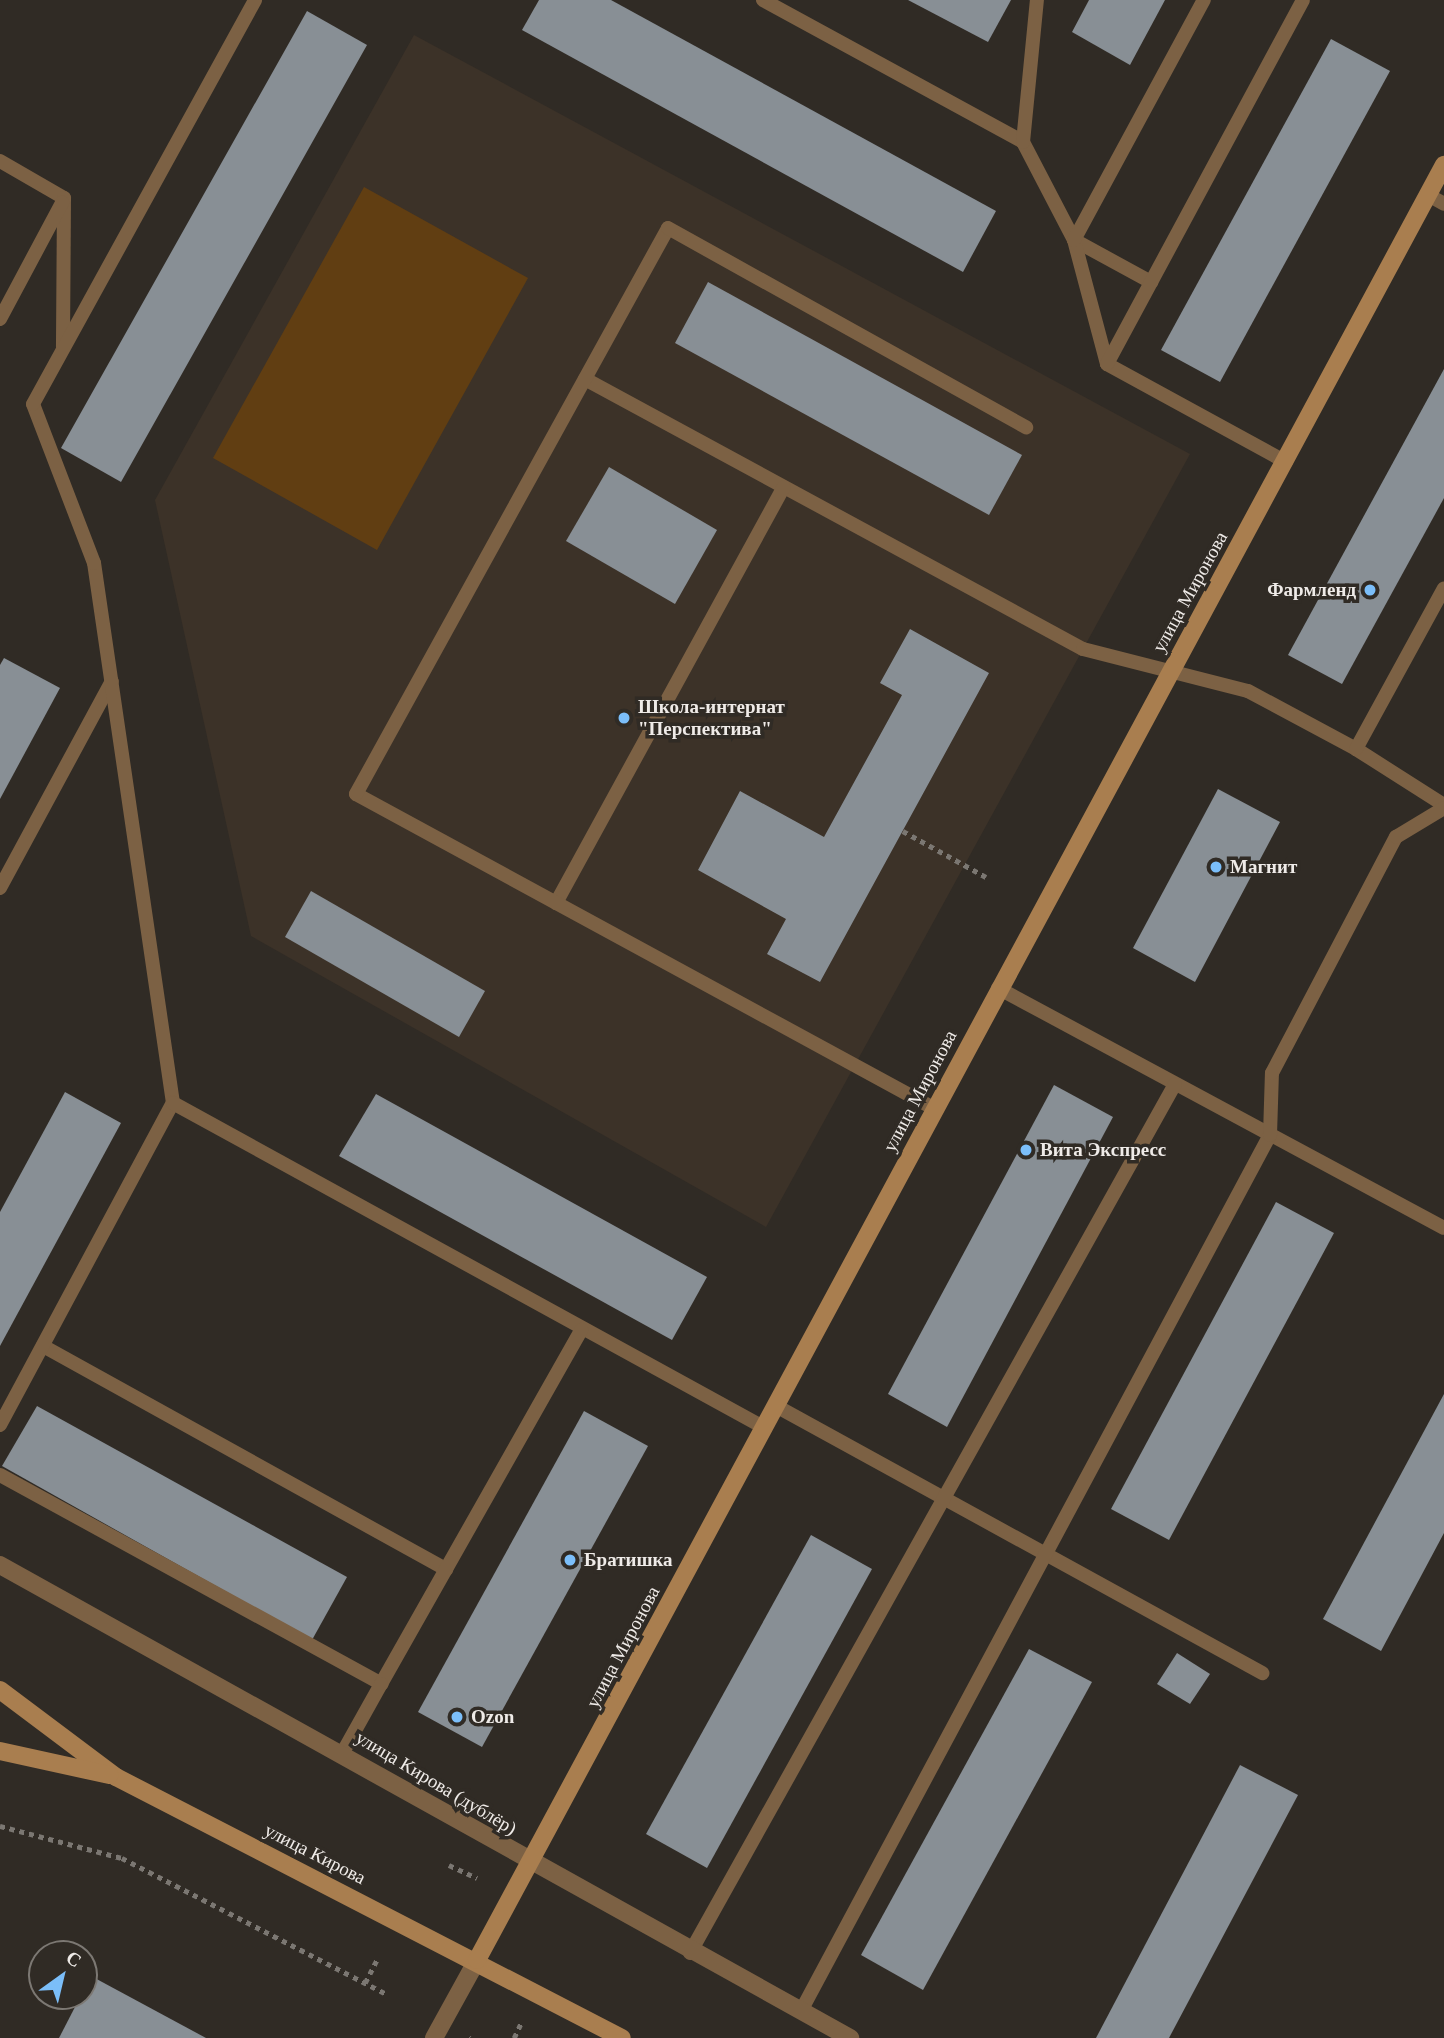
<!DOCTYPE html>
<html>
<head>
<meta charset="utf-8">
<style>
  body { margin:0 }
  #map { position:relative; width:1444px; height:2038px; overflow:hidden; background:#302b25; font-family:Georgia,serif }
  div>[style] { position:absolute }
  .built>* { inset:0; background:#3c3228 }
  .green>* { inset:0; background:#613e12 }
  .building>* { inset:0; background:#888f95 }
  .path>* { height:4.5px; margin-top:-2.25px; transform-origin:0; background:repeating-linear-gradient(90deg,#7b7772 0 5px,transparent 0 10px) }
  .service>* { height:14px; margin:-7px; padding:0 7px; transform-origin:7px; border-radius:7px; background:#7c6144 }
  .minor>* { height:18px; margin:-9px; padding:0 9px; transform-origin:9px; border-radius:9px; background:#7c6144 }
  .secondary>* { height:18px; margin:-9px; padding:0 9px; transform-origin:9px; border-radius:9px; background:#a97e4f }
  .dots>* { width:19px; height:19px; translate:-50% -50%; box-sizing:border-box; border:4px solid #302b25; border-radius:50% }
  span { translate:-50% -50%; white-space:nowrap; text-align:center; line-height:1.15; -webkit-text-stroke:7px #302b25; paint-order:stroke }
  .poi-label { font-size:19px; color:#efebe8; font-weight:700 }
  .right { translate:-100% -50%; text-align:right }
  .left { translate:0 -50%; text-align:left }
  .street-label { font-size:19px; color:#efebe8 }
  .north { position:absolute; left:28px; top:1940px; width:70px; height:70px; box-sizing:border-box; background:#302b25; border:2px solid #7c7873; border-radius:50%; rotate:34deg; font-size:19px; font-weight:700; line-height:28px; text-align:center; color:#efebe8 }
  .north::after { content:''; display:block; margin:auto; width:24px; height:32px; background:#7bbef9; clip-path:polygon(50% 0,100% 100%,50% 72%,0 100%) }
</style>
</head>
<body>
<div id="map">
  <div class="built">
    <div style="clip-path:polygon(414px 35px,1190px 454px,766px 1227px,251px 936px,155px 500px)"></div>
  </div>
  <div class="green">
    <div style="clip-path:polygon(364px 187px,528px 278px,377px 550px,213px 458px)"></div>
  </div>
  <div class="building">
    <div style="clip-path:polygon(539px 0,611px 0,996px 211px,963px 272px,522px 30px)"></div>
    <div style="clip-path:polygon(908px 0,1011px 0,988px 42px)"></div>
    <div style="clip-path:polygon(1089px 0,1165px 0,1130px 65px,1072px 32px)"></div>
    <div style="clip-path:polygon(307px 11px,367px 45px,121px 482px,61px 448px)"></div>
    <div style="clip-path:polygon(1331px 39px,1390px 71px,1220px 382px,1161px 350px)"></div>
    <div style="clip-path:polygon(708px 282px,1022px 455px,989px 515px,675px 343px)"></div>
    <div style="clip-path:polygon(1444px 369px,1444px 498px,1342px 684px,1288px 655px)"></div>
    <div style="clip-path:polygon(609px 467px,717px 530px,675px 604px,566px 541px)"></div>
    <div style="clip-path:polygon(910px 629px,989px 673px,820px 982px,767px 954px,786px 919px,698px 870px,740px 791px,824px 837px,902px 695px,880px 683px)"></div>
    <div style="clip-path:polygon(4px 658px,60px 688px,0 799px,0 665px)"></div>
    <div style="clip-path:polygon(1218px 789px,1280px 822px,1195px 982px,1133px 948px)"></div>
    <div style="clip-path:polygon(311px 891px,485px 991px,459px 1037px,285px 937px)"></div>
    <div style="clip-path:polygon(1054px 1085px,1113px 1117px,947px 1427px,888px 1394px)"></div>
    <div style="clip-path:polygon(65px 1092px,121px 1123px,0 1346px,0 1212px)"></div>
    <div style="clip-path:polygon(376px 1094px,707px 1277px,672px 1340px,339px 1156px)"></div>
    <div style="clip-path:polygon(1276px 1202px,1334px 1233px,1169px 1540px,1111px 1509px)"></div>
    <div style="clip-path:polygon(1444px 1394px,1444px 1533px,1381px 1651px,1323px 1619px)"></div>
    <div style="clip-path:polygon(37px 1406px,347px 1577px,312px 1640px,2px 1466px)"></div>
    <div style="clip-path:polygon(584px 1411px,648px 1446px,482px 1747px,418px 1712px)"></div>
    <div style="clip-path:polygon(811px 1535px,872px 1569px,707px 1868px,646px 1834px)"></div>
    <div style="clip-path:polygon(1029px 1649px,1092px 1682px,923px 1990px,861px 1955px)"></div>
    <div style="clip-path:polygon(1177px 1653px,1210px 1674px,1190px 1704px,1157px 1684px)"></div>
    <div style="clip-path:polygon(1240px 1765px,1298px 1795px,1169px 2038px,1096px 2038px)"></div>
    <div style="clip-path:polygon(91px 1976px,206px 2038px,59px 2038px)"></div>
  </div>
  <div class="path">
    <div style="left:903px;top:831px;width:95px;rotate:29deg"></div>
    <div style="left:0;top:1826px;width:126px;rotate:14.7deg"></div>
    <div style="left:122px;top:1858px;width:298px;rotate:27.2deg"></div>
    <div style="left:449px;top:1865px;width:31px;rotate:25deg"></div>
    <div style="left:365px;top:1983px;width:28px;rotate:-63deg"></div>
    <div style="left:469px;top:2037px;width:1px;rotate:45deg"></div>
    <div style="left:514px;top:2038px;width:19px;rotate:-65deg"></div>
  </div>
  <div class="service">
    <div style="left:763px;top:0;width:296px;rotate:28.6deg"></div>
    <div style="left:1023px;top:142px;width:110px;rotate:62.5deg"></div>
    <div style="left:1074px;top:240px;width:88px;rotate:28.6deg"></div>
    <div style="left:1023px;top:142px;width:143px;rotate:-84.4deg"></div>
    <div style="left:0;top:161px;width:74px;rotate:30deg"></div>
    <div style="left:64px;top:198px;width:149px;rotate:90.4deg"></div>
    <div style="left:1428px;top:195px;width:18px;rotate:29deg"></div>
    <div style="left:0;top:319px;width:132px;rotate:-61.9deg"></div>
    <div style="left:1107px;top:364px;width:128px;rotate:-104.9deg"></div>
    <div style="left:1074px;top:240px;width:273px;rotate:-61.6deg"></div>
    <div style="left:585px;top:379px;width:566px;rotate:28.47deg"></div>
    <div style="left:1083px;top:649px;width:170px;rotate:14.3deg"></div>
    <div style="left:1248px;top:691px;width:123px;rotate:28.2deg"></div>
    <div style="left:1356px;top:749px;width:104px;rotate:32.5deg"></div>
    <div style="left:1286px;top:462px;width:204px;rotate:-151.3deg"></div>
    <div style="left:1107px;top:364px;width:413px;rotate:-61.7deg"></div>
    <div style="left:1356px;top:749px;width:183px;rotate:-61.3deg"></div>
    <div style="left:0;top:888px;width:235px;rotate:-61.6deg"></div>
    <div style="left:556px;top:903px;width:474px;rotate:-61.3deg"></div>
    <div style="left:998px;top:988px;width:506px;rotate:28.29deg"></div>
    <div style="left:173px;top:1103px;width:546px;rotate:-98.32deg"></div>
    <div style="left:94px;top:563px;width:170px;rotate:-111deg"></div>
    <div style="left:33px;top:404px;width:461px;rotate:-61.2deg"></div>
    <div style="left:935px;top:1109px;width:659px;rotate:-151.45deg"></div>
    <div style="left:356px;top:794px;width:646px;rotate:-61.13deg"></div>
    <div style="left:668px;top:228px;width:410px;rotate:29.1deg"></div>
    <div style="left:43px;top:1346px;width:461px;rotate:29deg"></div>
    <div style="left:776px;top:1406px;width:555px;rotate:28.78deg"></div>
    <div style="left:0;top:1425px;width:366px;rotate:-61.8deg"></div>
    <div style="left:173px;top:1103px;width:675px;rotate:28.77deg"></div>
    <div style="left:0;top:1475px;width:435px;rotate:28.7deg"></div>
    <div style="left:381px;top:1684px;width:407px;rotate:-60.5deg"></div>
    <div style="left:343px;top:1752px;width:78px;rotate:-60.8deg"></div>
    <div style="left:690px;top:1953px;width:995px;rotate:-60.83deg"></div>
    <div style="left:801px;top:2011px;width:994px;rotate:-61.84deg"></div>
    <div style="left:1270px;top:1135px;width:62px;rotate:-88.2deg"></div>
    <div style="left:1272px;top:1073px;width:267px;rotate:-62.3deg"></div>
    <div style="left:1396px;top:837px;width:56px;rotate:-31.1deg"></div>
  </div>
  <div class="minor">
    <div style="left:0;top:1565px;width:973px;rotate:29.09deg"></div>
    <div style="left:434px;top:2038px;width:89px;rotate:-61.1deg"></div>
  </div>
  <div class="secondary">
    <div style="left:0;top:1690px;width:145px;rotate:36.9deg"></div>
    <div style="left:116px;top:1777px;width:569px;rotate:27.29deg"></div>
    <div style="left:0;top:1751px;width:112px;rotate:12.4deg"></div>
    <div style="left:477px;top:1960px;width:2039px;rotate:-61.69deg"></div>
  </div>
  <div class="dots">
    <div style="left:1370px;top:590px;background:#7bbef9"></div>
    <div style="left:624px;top:718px;background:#7bbef9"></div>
    <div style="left:1216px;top:867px;background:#7bbef9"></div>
    <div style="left:1026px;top:1150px;background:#7bbef9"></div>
    <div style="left:570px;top:1560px;background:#7bbef9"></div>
    <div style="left:457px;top:1717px;background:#7bbef9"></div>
  </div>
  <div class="poi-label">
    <span class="right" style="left:1356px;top:590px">Фармленд</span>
    <span class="left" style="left:638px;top:718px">Школа-интернат<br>"Перспектива"</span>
    <span class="left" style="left:1230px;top:867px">Магнит</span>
    <span class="left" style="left:1040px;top:1150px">Вита Экспресс</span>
    <span class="left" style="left:584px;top:1560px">Братишка</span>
    <span class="left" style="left:471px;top:1717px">Ozon</span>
  </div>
  <div class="street-label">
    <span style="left:1190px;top:592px;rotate:-61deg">улица Миронова</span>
    <span style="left:920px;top:1091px;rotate:-62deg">улица Миронова</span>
    <span style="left:623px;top:1647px;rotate:-62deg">улица Миронова</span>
    <span style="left:436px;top:1783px;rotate:31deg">улица Кирова (дублёр)</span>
    <span style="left:315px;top:1854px;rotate:27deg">улица Кирова</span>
  </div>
  <div class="north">С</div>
</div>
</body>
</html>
